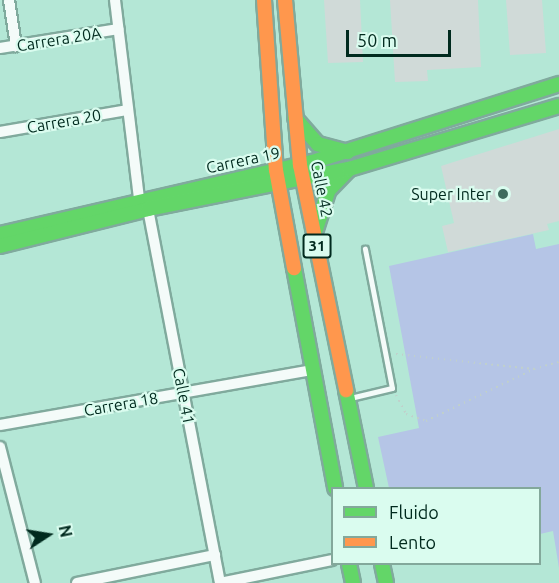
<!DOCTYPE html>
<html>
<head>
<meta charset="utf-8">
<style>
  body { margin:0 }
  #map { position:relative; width:559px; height:583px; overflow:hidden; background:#b4e7d6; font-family:Ubuntu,sans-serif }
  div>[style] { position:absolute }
  .green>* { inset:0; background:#b5c5e6 }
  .building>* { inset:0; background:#d0dad8 }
  .path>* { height:2px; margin-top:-1px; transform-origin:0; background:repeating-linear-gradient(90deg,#c0d0cb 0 1.5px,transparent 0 6px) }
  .roads { filter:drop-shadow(2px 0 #80aa9d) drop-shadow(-2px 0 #80aa9d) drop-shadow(0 2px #80aa9d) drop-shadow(0 -2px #80aa9d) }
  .lane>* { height:5px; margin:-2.5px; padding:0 2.5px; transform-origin:2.5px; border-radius:2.5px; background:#f4fbf9 }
  .street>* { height:10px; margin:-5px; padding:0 5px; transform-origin:5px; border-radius:5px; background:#f4fbf9 }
  .fast>* { height:14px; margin:-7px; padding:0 7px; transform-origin:7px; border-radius:7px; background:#63d668 }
  .slow>* { height:14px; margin:-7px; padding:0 7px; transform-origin:7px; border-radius:7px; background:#ff974d }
  .dots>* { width:16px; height:16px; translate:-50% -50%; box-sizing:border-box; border:3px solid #dafcef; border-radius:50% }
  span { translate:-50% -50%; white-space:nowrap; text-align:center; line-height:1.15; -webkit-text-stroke:4.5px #dafcef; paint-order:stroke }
  .shield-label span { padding:2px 4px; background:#dafcef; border:2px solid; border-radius:4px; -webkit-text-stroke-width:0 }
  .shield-label { font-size:15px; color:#002a1e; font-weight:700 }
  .street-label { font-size:16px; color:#002a1e }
  .poi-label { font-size:16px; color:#002a1e }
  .right { translate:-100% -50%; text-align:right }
  .legend { position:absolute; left:331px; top:487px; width:210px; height:78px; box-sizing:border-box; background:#dafcef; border:2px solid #83a89b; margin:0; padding:8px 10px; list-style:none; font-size:18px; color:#002a1e }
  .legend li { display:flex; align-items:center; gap:12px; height:30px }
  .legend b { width:30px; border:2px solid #83a89b }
  .north { position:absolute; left:18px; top:505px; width:60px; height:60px; -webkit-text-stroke:4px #dafcef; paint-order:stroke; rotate:78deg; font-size:16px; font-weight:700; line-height:24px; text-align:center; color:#002a1e }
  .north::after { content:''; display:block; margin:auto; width:21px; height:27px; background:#002a1e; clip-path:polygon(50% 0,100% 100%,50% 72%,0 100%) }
  .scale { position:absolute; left:346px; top:30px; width:105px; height:27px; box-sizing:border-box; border:3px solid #002a1e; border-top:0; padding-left:8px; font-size:18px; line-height:21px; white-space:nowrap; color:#002a1e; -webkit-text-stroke:4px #dafcef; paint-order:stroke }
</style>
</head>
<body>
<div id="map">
  <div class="green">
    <div style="clip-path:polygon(533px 234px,536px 249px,559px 244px,559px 568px,553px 531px,540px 534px,540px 488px,389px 488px,378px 437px,419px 428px,389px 266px)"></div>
  </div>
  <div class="building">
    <div style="clip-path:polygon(324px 0,360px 0,363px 62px,328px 63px)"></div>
    <div style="clip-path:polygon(390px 0,478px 0,481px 67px,427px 70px,428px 81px,395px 82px)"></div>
    <div style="clip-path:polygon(506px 0,542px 0,546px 53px,510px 55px)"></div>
    <div style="clip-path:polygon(559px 129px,559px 221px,547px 224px,549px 230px,448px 252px,442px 226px,454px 223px,441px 166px)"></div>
  </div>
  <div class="path">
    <div style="left:396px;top:354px;width:139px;rotate:6.2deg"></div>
    <div style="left:534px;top:369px;width:26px;rotate:-16deg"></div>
    <div style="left:396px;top:395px;width:21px;rotate:62deg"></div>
    <div style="left:406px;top:414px;width:21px;rotate:19deg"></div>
    <div style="left:426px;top:421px;width:118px;rotate:-25.7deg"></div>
  </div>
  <div class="roads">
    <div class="lane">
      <div style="left:350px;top:398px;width:43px;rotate:-13.4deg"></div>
      <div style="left:392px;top:388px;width:142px;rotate:-101deg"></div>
    </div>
    <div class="street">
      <div style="left:9px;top:0;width:47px;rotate:81.3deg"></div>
      <div style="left:115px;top:0;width:199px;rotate:83.1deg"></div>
      <div style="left:0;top:48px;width:120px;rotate:-9.1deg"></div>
      <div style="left:0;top:132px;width:130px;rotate:-9.8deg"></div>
      <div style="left:148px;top:209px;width:381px;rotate:79.1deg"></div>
      <div style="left:0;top:425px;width:317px;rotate:-10deg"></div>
      <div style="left:0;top:447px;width:140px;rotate:75.6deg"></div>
      <div style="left:77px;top:583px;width:141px;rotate:-11.5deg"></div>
      <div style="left:220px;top:583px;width:114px;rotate:-11.6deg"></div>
    </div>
    <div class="fast">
      <div style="left:295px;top:118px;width:35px;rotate:49deg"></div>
      <div style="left:318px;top:144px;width:31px;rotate:15deg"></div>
      <div style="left:316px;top:229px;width:40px;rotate:-72deg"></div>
      <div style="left:328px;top:191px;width:30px;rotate:-46deg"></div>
      <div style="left:0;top:234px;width:320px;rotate:-13deg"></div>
      <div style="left:312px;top:162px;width:259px;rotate:-17.5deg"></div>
      <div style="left:0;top:246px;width:153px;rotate:-14deg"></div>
      <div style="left:148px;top:209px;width:205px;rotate:-11.3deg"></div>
      <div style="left:349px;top:169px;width:219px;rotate:-16.7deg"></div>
      <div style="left:294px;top:268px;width:224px;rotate:79.4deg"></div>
      <div style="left:346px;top:390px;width:100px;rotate:78.5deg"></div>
      <div style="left:349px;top:564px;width:19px;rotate:78deg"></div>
      <div style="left:382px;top:564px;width:19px;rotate:78deg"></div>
    </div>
    <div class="slow">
      <div style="left:264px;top:0;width:170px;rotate:86deg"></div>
      <div style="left:276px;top:170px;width:100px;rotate:79.6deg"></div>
      <div style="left:285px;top:0;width:166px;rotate:84.8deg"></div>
      <div style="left:300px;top:165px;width:230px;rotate:78.4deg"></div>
    </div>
  </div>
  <div class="dots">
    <div style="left:503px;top:194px;background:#3f6c5e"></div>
  </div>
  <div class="shield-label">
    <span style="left:317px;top:246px">31</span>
  </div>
  <div class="street-label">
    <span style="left:59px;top:39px;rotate:-9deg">Carrera 20A</span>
    <span style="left:64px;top:121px;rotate:-10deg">Carrera 20</span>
    <span style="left:243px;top:160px;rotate:-12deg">Carrera 19</span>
    <span style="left:322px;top:189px;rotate:79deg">Calle 42</span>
    <span style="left:184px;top:396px;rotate:79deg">Calle 41</span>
    <span style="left:121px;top:404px;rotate:-10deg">Carrera 18</span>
  </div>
  <div class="poi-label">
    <span class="right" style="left:491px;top:194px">Super Inter</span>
  </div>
  <ul class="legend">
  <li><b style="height:8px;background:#63d668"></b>Fluido</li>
  <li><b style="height:8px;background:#ff974d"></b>Lento</li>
  </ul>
  <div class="north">N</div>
  <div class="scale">50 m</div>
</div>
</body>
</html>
